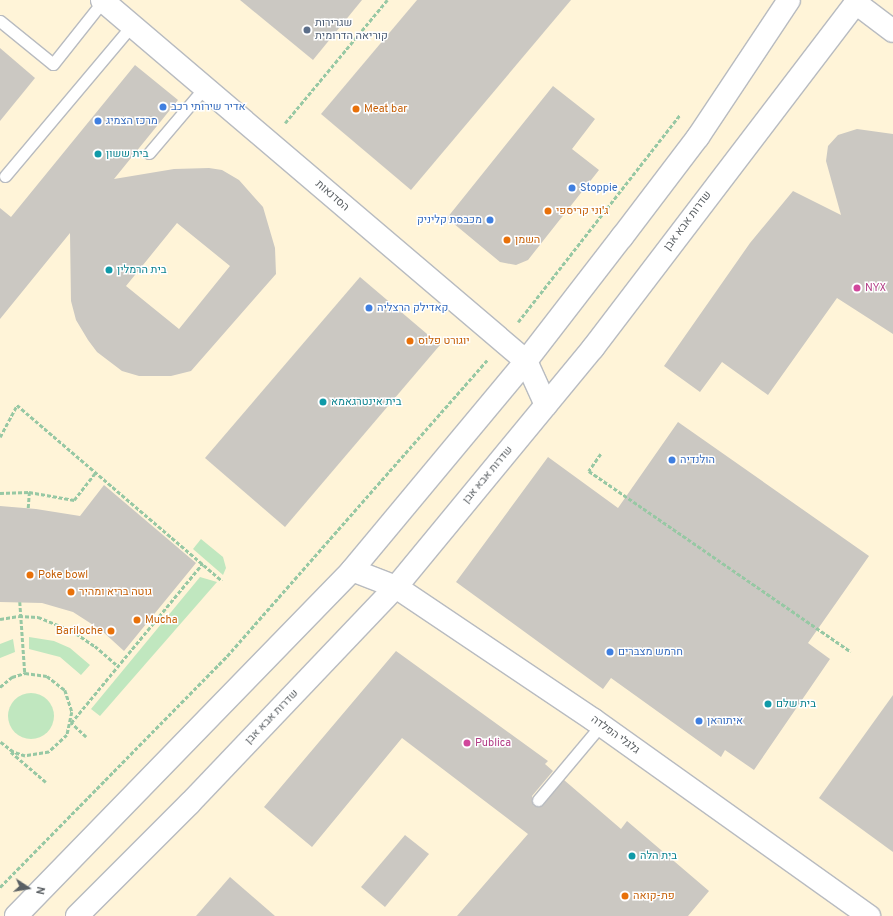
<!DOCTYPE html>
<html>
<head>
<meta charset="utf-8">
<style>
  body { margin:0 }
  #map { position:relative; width:893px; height:916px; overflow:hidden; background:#efece3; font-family:Overpass,Heebo,sans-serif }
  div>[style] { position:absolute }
  .commercial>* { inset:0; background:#fff4d8 }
  .green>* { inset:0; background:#c0e7bf }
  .round { border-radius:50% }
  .building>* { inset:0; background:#cbc8c2 }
  .path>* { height:2.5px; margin-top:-1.25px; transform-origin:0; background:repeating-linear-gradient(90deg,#97c8a4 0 4px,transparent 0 6px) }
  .roads { filter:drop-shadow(1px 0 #b8bbc0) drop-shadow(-1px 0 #b8bbc0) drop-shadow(0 1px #b8bbc0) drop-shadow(0 -1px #b8bbc0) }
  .service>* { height:11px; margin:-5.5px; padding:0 5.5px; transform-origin:5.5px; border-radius:5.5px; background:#fff }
  .minor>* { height:22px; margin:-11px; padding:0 11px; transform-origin:11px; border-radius:11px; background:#fff }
  .tertiary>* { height:22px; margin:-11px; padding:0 11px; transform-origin:11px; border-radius:11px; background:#fff }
  .secondary>* { height:22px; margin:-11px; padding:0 11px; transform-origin:11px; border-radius:11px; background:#fff }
  .dots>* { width:11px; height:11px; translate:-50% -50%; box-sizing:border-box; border:2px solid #fff; border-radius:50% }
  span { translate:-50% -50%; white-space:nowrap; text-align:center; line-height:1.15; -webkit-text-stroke:3px #fff; paint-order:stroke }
  .service-label { font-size:11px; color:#4e5e75 }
  .left { translate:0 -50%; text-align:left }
  .shop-label { font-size:11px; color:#366cbe }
  .right { translate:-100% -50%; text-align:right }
  .food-label { font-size:11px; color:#c56008 }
  .culture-label { font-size:11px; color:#0d838f }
  .street-label { font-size:11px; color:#5b6064 }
  .hotel-label { font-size:11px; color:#b23c85 }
  .north { position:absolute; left:8px; top:868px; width:40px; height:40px; -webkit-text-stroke:3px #fff; paint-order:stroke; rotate:102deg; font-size:11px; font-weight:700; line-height:16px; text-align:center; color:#5b6064 }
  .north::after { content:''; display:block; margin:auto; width:14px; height:18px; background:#5b6064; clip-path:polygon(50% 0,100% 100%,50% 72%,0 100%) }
</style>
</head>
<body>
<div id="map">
  <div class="commercial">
    <div style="clip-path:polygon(0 0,893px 0,893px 916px,0 916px)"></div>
  </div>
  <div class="green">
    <div style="clip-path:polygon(201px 539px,223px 557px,226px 568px,223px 575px,193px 549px)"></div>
    <div style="clip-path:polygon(200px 577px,217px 582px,100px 716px,91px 709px)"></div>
    <div style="clip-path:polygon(29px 637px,54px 641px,70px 648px,90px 665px,81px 675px,60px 657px,29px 649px)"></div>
    <div style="clip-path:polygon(13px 639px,15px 652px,0 658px,0 644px)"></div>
    <div class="round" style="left:8px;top:693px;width:46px;height:46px"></div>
  </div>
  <div class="building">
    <div style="clip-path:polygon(240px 0,362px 0,313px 60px)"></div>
    <div style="clip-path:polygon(417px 0,571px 0,411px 190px,321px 114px)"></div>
    <div style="clip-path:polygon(0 48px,35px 78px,0 121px)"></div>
    <div style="clip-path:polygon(evenodd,135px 65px,178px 100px,114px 179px,174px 169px,209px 168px,222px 170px,239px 180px,263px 207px,275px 248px,276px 274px,191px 371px,171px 376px,139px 376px,122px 371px,97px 352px,88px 340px,76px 320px,71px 301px,70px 233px,0 319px,0 208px,11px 217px,135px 65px,177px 223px,230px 266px,179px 329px,126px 286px,177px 223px)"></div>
    <div style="clip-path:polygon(553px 86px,595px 119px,572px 149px,599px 170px,528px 260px,516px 265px,500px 262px,447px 218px)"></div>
    <div style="clip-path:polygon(857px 129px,893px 134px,893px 334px,837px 298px,768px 395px,722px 362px,700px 392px,664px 366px,750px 243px,793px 191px,841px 215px,826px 161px,828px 146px,838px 135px)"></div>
    <div style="clip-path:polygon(360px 277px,440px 345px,285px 527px,205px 458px)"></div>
    <div style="clip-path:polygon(678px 422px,869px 556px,808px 643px,830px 659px,754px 770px,725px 750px,721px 757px,611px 678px,603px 689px,456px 582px,548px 457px,618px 508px)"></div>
    <div style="clip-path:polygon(104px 485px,196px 563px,124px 651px,101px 630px,73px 612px,42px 603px,0 602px,0 506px,36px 509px,80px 516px)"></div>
    <div style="clip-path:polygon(396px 651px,548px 761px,545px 764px,553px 771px,532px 796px,534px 806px,543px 805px,564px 780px,621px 829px,627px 821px,709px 891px,688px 916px,457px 916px,528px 834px,402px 738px,312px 847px,264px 807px)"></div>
    <div style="clip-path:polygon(893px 695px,893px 852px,819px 798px)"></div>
    <div style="clip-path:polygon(405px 835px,429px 854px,385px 907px,361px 887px)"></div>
    <div style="clip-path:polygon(230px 877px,275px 916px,196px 916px)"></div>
  </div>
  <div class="path">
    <div style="left:285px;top:123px;width:160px;rotate:-50.3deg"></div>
    <div style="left:518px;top:322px;width:263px;rotate:-52deg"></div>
    <div style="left:0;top:437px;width:36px;rotate:-62deg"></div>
    <div style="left:17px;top:405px;width:270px;rotate:40.6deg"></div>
    <div style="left:601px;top:454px;width:21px;rotate:125deg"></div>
    <div style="left:589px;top:471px;width:318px;rotate:34.6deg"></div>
    <div style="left:0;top:493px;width:29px;rotate:-2deg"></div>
    <div style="left:29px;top:492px;width:46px;rotate:10.1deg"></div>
    <div style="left:74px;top:500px;width:34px;rotate:-52deg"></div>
    <div style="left:28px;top:508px;width:16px;rotate:-86deg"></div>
    <div style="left:20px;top:602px;width:71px;rotate:86deg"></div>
    <div style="left:0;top:619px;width:19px;rotate:-9deg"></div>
    <div style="left:19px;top:616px;width:19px;rotate:3deg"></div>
    <div style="left:38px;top:617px;width:35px;rotate:22deg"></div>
    <div style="left:71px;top:630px;width:29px;rotate:34deg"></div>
    <div style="left:95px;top:646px;width:30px;rotate:41deg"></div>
    <div style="left:0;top:687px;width:16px;rotate:-40deg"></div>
    <div style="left:12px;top:677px;width:14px;rotate:-17deg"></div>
    <div style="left:25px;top:673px;width:22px;rotate:8deg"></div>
    <div style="left:47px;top:676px;width:23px;rotate:38deg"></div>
    <div style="left:65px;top:690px;width:23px;rotate:72deg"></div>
    <div style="left:72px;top:712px;width:24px;rotate:102deg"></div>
    <div style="left:67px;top:735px;width:25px;rotate:137deg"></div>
    <div style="left:49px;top:752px;width:24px;rotate:171deg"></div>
    <div style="left:25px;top:756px;width:13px;rotate:-162deg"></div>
    <div style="left:13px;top:752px;width:16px;rotate:-142deg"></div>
    <div style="left:86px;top:737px;width:21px;rotate:-137deg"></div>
    <div style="left:71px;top:723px;width:207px;rotate:-50.5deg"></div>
    <div style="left:11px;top:752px;width:46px;rotate:40.6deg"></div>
    <div style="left:0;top:887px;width:324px;rotate:-45.5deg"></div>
    <div style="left:227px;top:656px;width:394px;rotate:-48.7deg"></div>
  </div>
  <div class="roads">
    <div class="service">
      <div style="left:0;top:21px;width:68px;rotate:39.1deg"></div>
      <div style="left:53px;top:64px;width:80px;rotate:-51.6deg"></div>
      <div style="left:149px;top:153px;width:87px;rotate:-49.7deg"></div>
      <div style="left:5px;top:176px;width:197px;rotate:-49.9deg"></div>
      <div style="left:538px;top:800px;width:98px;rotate:-50deg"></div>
    </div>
    <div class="minor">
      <div style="left:102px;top:0;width:557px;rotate:40.41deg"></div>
      <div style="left:526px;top:361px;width:48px;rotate:65.6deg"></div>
      <div style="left:352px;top:570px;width:47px;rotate:21.1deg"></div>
      <div style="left:396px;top:587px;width:239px;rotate:33.9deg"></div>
      <div style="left:594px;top:720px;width:338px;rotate:35.5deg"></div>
    </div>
    <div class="tertiary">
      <div style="left:856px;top:3px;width:46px;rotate:37.1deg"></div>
    </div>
    <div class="secondary">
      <div style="left:16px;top:916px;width:482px;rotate:-45.8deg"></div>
      <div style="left:352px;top:570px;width:272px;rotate:-50.2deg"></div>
      <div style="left:526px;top:361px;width:157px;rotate:-52.3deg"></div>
      <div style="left:622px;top:237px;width:126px;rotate:-52.8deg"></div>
      <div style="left:698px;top:137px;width:164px;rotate:-56.4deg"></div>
      <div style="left:77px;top:916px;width:160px;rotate:-45deg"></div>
      <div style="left:190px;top:803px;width:298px;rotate:-46.4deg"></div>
      <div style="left:396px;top:587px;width:310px;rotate:-50.5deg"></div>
      <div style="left:593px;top:348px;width:437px;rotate:-52.7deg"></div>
    </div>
  </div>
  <div class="dots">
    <div style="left:307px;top:30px;background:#5c6f8a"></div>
    <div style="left:163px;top:107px;background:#3f7fe0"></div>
    <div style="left:356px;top:109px;background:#e8710a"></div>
    <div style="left:98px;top:121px;background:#3f7fe0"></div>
    <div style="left:98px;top:154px;background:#0f9aa8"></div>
    <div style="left:572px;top:188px;background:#3f7fe0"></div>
    <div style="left:548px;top:211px;background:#e8710a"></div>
    <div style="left:490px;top:220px;background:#3f7fe0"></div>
    <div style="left:507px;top:240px;background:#e8710a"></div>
    <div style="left:109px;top:270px;background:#0f9aa8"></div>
    <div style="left:857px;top:288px;background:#d1479c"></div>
    <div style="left:369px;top:308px;background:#3f7fe0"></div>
    <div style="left:410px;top:341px;background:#e8710a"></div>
    <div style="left:323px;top:402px;background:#0f9aa8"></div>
    <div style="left:672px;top:460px;background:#3f7fe0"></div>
    <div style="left:30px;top:575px;background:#e8710a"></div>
    <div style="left:71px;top:592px;background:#e8710a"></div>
    <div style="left:137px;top:620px;background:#e8710a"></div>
    <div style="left:111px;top:631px;background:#e8710a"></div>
    <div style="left:610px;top:652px;background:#3f7fe0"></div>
    <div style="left:768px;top:704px;background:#0f9aa8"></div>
    <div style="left:699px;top:721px;background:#3f7fe0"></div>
    <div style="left:467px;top:743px;background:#d1479c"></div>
    <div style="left:632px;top:856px;background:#0f9aa8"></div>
    <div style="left:625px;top:896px;background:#e8710a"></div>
  </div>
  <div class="service-label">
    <span class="left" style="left:315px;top:30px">שגרירות<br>קוריאה הדרומית</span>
  </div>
  <div class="shop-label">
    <span class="left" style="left:171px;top:107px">אדיר שירותי רכב</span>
    <span class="left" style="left:106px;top:121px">מרכז הצמיג</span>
    <span class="left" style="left:580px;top:188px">Stoppie</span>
    <span class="right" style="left:482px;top:220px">מכבסת קליניק</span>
    <span class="left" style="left:377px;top:308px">קאדילק הרצליה</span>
    <span class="left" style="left:680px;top:460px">הולנדיה</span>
    <span class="left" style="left:618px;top:652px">חרמש מצברים</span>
    <span class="left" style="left:707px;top:721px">איתוראן</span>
  </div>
  <div class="food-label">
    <span class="left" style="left:364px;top:109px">Meat bar</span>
    <span class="left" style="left:556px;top:211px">ג'וני קריספי</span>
    <span class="left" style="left:515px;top:240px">השמן</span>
    <span class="left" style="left:418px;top:341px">יוגורט פלוס</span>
    <span class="left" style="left:38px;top:575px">Poke bowl</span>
    <span class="left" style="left:79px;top:592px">גוטה בריא ומהיר</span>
    <span class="left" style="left:145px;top:620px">Mucha</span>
    <span class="right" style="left:103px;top:631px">Bariloche</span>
    <span class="left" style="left:633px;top:896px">פת-קואה</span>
  </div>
  <div class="culture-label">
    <span class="left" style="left:106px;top:154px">בית ששון</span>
    <span class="left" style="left:117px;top:270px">בית הרמלין</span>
    <span class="left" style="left:331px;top:402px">בית אינטרגאמא</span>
    <span class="left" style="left:776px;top:704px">בית שלם</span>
    <span class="left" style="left:640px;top:856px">בית הלה</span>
  </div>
  <div class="street-label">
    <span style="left:332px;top:196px;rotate:41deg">הסדנאות</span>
    <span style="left:688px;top:221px;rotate:-53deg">שדרות אבא אבן</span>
    <span style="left:488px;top:475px;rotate:-50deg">שדרות אבא אבן</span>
    <span style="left:272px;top:717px;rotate:-46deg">שדרות אבא אבן</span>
    <span style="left:615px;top:735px;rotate:36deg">גלגלי הפלדה</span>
  </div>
  <div class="hotel-label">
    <span class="left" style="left:865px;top:288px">NYX</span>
    <span class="left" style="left:475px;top:743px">Publica</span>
  </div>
  <div class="north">N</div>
</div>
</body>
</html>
